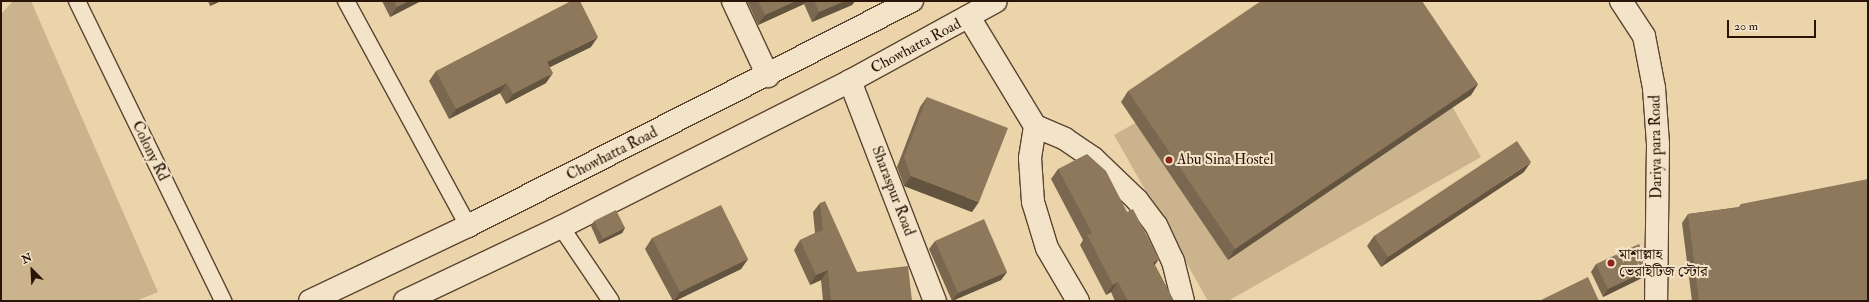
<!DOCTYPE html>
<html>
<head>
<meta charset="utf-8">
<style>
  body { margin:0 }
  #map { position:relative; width:1869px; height:302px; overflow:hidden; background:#ecd4aa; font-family:"IM FELL Double Pica","Noto Serif Bengali",serif }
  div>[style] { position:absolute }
  .green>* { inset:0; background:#cbb38e }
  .roads { filter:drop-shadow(1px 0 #5a4430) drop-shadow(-1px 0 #5a4430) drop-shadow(0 1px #5a4430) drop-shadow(0 -1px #5a4430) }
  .lane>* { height:16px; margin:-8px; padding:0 8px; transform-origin:8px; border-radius:8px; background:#f3e3c8 }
  .street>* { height:22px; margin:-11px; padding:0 11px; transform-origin:11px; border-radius:11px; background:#f3e3c8 }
  .secondary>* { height:22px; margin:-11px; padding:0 11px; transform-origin:11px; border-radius:11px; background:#f3e3c8 }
  .wall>* { inset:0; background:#7a674f }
  .shaded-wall>* { inset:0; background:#635440 }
  .building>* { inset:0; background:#8e785c }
  .dots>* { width:11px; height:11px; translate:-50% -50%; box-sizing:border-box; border:2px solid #f3e3c8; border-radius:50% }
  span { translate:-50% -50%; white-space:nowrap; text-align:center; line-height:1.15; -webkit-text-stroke:4px #f3e3c8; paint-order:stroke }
  .street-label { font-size:15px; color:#291407 }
  .poi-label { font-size:15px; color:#291407 }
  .left { translate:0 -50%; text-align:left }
  .frame { position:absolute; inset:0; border:2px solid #291407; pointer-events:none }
  .north { position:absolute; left:12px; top:250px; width:40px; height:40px; -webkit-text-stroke:3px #f3e3c8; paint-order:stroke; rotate:336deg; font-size:11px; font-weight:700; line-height:16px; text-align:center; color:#291407 }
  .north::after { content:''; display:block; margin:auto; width:14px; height:18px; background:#291407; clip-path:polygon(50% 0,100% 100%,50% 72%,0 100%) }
  .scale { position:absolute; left:1727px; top:20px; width:89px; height:18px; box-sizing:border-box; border:2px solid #291407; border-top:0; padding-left:5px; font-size:12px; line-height:14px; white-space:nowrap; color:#291407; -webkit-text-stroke:3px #f3e3c8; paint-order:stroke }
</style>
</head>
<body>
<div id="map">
  <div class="green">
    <div style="clip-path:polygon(13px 1px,31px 1px,158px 292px,136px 301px,1px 301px,1px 14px)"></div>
    <div style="clip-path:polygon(1350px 1px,1392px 1px,1481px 157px,1228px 301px,1208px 301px,1114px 135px)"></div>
  </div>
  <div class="roads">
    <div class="lane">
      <div style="left:77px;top:1px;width:334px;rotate:64deg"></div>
      <div style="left:346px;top:1px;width:256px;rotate:61.5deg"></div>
      <div style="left:561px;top:227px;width:89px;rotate:56deg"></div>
    </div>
    <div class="street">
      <div style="left:733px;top:1px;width:83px;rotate:65deg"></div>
      <div style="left:1621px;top:1px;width:42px;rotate:56.7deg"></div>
      <div style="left:1644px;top:36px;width:53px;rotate:79.1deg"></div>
      <div style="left:1654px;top:88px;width:56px;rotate:85.9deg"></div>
      <div style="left:1658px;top:144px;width:157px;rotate:90.7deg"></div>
      <div style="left:969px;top:17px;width:127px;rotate:58.8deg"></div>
      <div style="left:850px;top:81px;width:236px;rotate:68.9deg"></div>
      <div style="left:1078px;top:301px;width:61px;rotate:-120.3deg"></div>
      <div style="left:1047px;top:248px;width:48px;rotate:-106.9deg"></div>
      <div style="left:1033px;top:202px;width:44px;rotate:-93.9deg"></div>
      <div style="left:1030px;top:158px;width:32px;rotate:-81deg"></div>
      <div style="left:1035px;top:126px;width:33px;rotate:23deg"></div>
      <div style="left:1065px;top:139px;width:34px;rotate:34deg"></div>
      <div style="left:1093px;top:158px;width:61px;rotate:43.7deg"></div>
      <div style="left:1137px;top:200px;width:31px;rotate:53deg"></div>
      <div style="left:1156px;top:225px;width:40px;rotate:65deg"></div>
      <div style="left:1173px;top:261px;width:41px;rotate:76deg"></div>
    </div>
    <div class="secondary">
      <div style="left:310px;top:301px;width:175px;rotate:-25.4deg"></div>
      <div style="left:468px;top:226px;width:498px;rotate:-26.9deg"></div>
      <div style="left:405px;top:301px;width:173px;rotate:-25.4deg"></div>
      <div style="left:561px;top:227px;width:324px;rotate:-26.8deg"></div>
      <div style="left:850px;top:81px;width:166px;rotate:-28.7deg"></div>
    </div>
  </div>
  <div class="wall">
    <div style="clip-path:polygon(208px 1px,221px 1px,210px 6px)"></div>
    <div style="clip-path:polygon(382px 1px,421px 1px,390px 17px)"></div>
    <div style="clip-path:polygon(747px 1px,855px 1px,852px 5px,812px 22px,804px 4px,758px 25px)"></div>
    <div style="clip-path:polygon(591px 47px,550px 67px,546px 83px,506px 104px,500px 93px,449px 119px,429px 81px,436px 71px)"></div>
    <div style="clip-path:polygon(1478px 84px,1471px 95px,1228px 260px,1121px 102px,1128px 91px)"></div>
    <div style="clip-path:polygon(927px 97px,972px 212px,904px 186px,897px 167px,920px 107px)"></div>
    <div style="clip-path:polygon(1058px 169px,1127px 212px,1174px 301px,1115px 301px,1111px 292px,1106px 295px,1080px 245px,1083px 240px,1051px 179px)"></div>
    <div style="clip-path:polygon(1524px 172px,1381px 267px,1367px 246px,1374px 236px)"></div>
    <div style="clip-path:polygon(820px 203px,857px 272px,912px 301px,823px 301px,821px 280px,810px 285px,794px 250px,800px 240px,815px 233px,813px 212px)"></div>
    <div style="clip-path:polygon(1741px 204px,1868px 301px,1692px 301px,1682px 223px,1688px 214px,1739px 207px)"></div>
    <div style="clip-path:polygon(594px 221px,625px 228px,622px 233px,599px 244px,591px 226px)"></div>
    <div style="clip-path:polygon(652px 238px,748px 259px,741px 269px,675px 301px,673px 301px,645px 249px)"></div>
    <div style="clip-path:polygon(935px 241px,1007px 272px,1001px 280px,952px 301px,929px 249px)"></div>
    <div style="clip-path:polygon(1596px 264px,1644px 277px,1603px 297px,1591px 272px)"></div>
  </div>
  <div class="shaded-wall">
    <div style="clip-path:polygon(214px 1px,221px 1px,210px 6px)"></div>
    <div style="clip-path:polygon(409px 1px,421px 1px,390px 17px,397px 7px)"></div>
    <div style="clip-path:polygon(796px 1px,806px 1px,804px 4px,758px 25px,765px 15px)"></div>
    <div style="clip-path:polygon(845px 1px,855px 1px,852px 5px,812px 22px,819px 12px)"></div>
    <div style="clip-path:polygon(598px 37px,591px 47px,540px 72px,547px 62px)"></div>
    <div style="clip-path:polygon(553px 73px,546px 83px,506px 104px,513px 94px)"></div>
    <div style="clip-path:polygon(507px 83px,500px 93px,449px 119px,456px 109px)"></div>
    <div style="clip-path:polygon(1478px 84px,1471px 95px,1228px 260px,1235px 249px)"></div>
    <div style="clip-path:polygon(1531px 162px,1524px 172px,1381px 267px,1388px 257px)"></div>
    <div style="clip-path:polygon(911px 176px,979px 202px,972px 212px,904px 186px)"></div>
    <div style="clip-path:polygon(625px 228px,622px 233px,599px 244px,603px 239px)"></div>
    <div style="clip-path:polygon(748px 259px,741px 269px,675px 301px,674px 301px,680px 292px)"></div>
    <div style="clip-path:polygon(1159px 259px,1152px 269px,1153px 262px)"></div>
    <div style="clip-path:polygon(1650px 269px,1644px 277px,1603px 297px,1608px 289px)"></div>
    <div style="clip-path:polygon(828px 270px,821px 280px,810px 285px,816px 275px)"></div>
    <div style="clip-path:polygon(1007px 272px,1001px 280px,952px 301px,958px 293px)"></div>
    <div style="clip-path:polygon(1118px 282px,1111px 292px,1106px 295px,1113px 285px)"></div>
  </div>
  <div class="building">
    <div style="clip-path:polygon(394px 1px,409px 1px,397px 7px)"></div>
    <div style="clip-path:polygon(571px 1px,580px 1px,598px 37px,547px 62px,553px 73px,513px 94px,507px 83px,456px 109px,436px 71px)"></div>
    <div style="clip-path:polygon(758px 1px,796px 1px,765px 15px)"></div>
    <div style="clip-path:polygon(814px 1px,845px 1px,819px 12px)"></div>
    <div style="clip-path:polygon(1261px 1px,1422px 1px,1478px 84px,1235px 249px,1128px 91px)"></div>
    <div style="clip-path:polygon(927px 97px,1008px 128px,979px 202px,911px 176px,904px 157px)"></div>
    <div style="clip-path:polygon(1517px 141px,1531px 162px,1388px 257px,1374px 236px)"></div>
    <div style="clip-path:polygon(1087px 154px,1106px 171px,1127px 212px,1133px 209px,1159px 259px,1153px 262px,1174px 301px,1128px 301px,1118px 282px,1113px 285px,1087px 235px,1092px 233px,1058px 169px)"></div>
    <div style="clip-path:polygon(1868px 179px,1868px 301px,1699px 301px,1688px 214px,1741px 207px,1741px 204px)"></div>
    <div style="clip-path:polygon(825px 201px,857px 272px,908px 266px,912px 301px,831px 301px,828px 270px,816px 275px,800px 240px,823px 230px,820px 203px)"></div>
    <div style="clip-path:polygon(721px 205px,748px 259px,680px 292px,652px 238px)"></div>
    <div style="clip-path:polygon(616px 210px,625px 228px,603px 239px,594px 221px)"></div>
    <div style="clip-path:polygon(984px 219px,1007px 272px,958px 293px,935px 241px)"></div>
    <div style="clip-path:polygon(1639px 244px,1650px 269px,1608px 289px,1596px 264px)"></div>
    <div style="clip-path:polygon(1588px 277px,1599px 301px,1539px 301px)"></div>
  </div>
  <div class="dots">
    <div style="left:1169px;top:160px;background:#8f2418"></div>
    <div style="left:1611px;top:263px;background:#8f2418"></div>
  </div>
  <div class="street-label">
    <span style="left:916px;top:46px;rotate:-28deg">Chowhatta Road</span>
    <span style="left:1656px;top:147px;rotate:-91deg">Dariya para Road</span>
    <span style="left:150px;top:151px;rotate:64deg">Colony Rd</span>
    <span style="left:612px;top:154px;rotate:-27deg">Chowhatta Road</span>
    <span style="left:893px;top:191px;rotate:69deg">Sharaspur Road</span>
  </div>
  <div class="poi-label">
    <span class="left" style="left:1177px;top:160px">Abu Sina Hostel</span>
    <span class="left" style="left:1619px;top:263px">মাশাল্লাহ<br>ভেরাইটিজ স্টোর</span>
  </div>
  <div class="frame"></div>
  <div class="north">N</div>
  <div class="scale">20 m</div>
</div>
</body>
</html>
